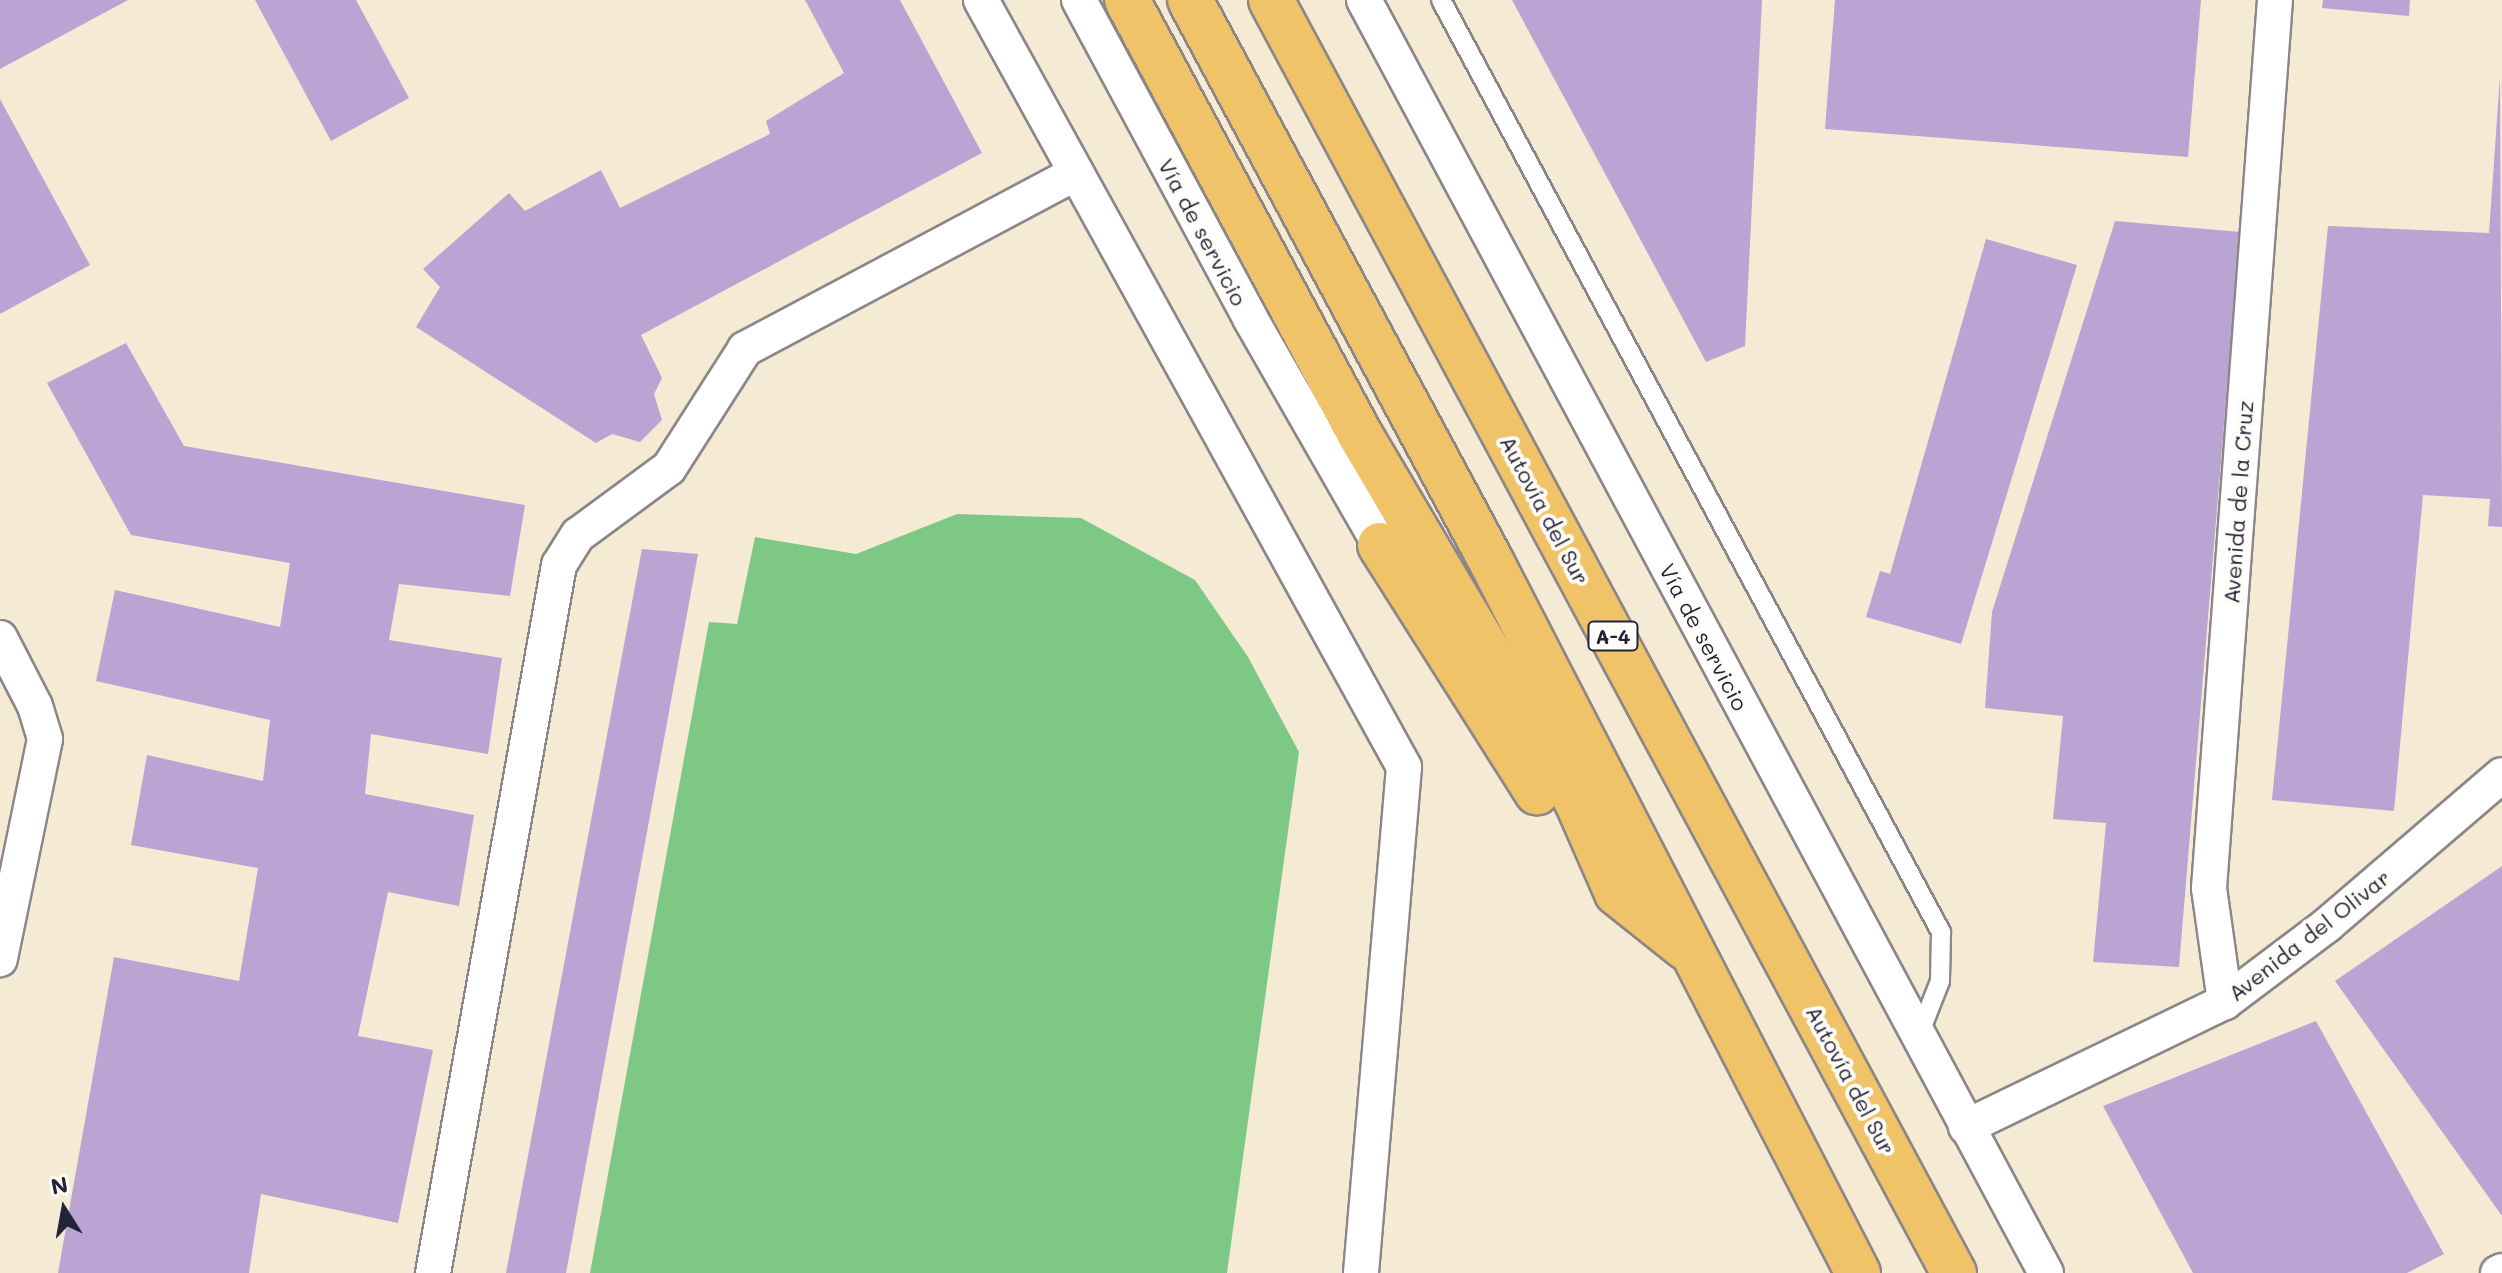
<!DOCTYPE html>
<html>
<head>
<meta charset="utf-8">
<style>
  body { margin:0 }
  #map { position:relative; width:2502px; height:1273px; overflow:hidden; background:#f5ead4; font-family:Mali,sans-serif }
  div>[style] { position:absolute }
  .green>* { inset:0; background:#7ec885 }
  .building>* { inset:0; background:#baa4d4 }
  .roads { filter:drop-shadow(2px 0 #8c8688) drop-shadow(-2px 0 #8c8688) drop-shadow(0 2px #8c8688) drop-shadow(0 -2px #8c8688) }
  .service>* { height:18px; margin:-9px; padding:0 9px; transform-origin:9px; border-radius:9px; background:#fff }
  .minor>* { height:34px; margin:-17px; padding:0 17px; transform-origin:17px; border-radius:17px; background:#fff }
  .motorway>* { height:44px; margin:-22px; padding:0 22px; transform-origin:22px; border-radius:22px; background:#f1c369 }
  span { translate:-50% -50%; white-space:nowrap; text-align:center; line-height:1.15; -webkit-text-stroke:8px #fdfcf7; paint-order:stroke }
  .shield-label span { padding:2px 6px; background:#fdfcf7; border:2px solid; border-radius:6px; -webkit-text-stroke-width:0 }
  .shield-label { font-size:20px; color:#22223b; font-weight:700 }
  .street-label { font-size:22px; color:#22223b }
  .north { position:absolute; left:24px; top:1169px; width:80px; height:80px; -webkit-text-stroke:6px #fdfcf7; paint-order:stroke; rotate:349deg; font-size:22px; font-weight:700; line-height:32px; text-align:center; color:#22223b }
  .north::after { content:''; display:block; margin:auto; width:28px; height:36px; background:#22223b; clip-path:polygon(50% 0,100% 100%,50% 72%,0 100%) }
</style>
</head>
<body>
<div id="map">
  <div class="green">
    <div style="clip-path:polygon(957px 514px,1081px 518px,1195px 580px,1248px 657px,1299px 752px,1227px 1273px,590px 1273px,709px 622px,737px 624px,755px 537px,856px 554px)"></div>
  </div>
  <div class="building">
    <div style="clip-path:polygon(0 0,128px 0,0 69px)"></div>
    <div style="clip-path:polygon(255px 0,356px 0,409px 98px,331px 141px)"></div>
    <div style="clip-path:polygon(805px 0,900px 0,982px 153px,641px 335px,662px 378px,654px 394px,662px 420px,640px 442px,612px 434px,596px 443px,416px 327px,440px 287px,423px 269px,509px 193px,525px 211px,601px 170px,620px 208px,770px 134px,766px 121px,844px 73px)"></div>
    <div style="clip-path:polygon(1512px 0,1762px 0,1745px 346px,1706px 362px)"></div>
    <div style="clip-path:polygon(1835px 0,2201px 0,2188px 157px,1825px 129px)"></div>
    <div style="clip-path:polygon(2323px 0,2410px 0,2409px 16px,2322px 8px)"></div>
    <div style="clip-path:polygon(2500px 76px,2502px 527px,2488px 526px,2490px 499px,2423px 495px,2394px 811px,2272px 800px,2328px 226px,2489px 233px)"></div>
    <div style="clip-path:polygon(0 99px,90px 265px,0 314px)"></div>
    <div style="clip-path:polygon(2115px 221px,2240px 232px,2179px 967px,2093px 962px,2106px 823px,2053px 819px,2063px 716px,1985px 708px,1992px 612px)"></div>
    <div style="clip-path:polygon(1986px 239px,2077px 265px,1961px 644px,1866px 617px,1880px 571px,1890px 574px)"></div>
    <div style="clip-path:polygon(126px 343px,184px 446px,525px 505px,510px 596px,399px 584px,389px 640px,502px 658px,488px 754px,371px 734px,365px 794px,474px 815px,459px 906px,388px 892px,358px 1036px,433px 1050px,398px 1223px,261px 1194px,249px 1273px,58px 1273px,114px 957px,239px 981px,258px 868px,131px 845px,147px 755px,263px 781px,270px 720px,96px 681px,115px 590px,280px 627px,290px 563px,131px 535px,47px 383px)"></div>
    <div style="clip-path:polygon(642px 549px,698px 554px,566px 1273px,506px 1273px)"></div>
    <div style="clip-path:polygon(2502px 866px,2502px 1216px,2335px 981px)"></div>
    <div style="clip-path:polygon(2316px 1021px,2444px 1254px,2407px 1273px,2193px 1273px,2103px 1106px)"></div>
  </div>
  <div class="roads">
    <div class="service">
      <div style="left:1441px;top:0;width:1058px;rotate:61.79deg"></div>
      <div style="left:1941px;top:932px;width:49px;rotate:91.2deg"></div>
      <div style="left:1940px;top:981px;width:60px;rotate:111.4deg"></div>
    </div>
    <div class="minor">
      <div style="left:981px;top:0;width:876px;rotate:61.12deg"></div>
      <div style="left:1404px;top:767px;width:508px;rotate:94.86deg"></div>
      <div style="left:1079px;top:0;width:361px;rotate:61.7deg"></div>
      <div style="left:1250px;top:318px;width:262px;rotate:60.2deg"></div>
      <div style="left:1364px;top:0;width:1444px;rotate:61.82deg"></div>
      <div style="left:0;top:638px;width:76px;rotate:62.8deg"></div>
      <div style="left:35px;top:706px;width:34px;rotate:73deg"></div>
      <div style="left:45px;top:739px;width:225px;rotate:101.6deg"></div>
      <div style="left:2225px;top:1002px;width:115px;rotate:-98deg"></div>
      <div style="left:2209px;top:888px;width:890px;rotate:-85.75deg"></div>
      <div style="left:1966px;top:1127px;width:288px;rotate:-25.8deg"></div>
      <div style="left:2225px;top:1002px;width:128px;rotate:-37deg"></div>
      <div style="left:2327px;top:925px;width:230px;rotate:-40.6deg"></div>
      <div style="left:433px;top:1273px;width:719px;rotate:-79.91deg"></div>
      <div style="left:559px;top:565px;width:36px;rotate:-58deg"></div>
      <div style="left:578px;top:535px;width:113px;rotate:-36.4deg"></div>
      <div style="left:669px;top:468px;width:141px;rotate:-57.4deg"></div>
      <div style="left:745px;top:349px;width:375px;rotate:-28deg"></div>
      <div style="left:2498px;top:1273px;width:4px;rotate:-27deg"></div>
    </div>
    <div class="motorway">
      <div style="left:1127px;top:0;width:491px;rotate:61.8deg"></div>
      <div style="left:1359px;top:433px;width:429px;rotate:59.4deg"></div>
      <div style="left:1577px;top:802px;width:99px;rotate:66.3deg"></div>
      <div style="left:1617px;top:893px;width:87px;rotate:38.5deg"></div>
      <div style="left:1190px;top:0;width:637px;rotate:61.78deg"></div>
      <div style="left:1491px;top:561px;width:801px;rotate:62.73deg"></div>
      <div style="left:1271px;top:0;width:1445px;rotate:61.79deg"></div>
      <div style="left:1380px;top:545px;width:293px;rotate:57.6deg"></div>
    </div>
  </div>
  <div class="shield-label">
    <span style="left:1613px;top:636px">A-4</span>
  </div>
  <div class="street-label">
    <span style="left:1203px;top:232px;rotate:62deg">Vía de servicio</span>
    <span style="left:2238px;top:502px;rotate:-86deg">Avenida de la Cruz</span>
    <span style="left:1545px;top:510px;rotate:62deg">Autovía del Sur</span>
    <span style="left:1704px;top:637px;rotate:62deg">Vía de servicio</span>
    <span style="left:2309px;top:935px;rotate:-38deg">Avenida del Olivar</span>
    <span style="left:1851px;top:1080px;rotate:62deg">Autovía del Sur</span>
  </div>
  <div class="north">N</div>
</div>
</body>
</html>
